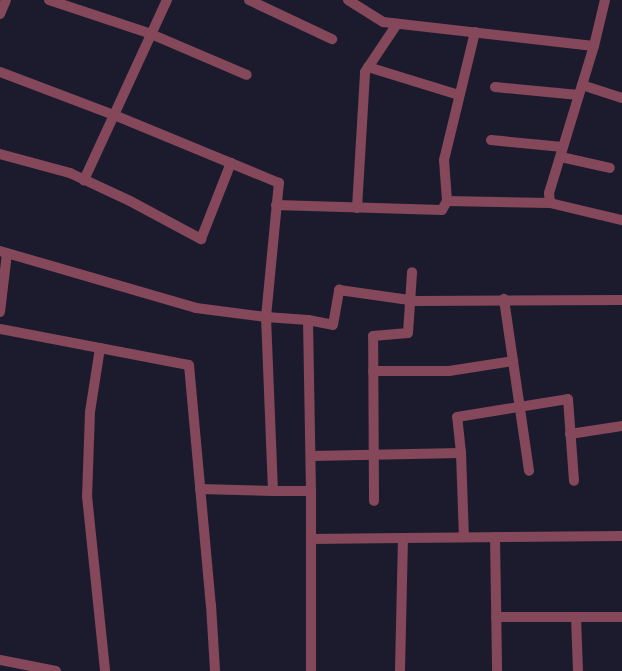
<!DOCTYPE html>
<html>
<head>
<meta charset="utf-8">
<style>
  body { margin:0 }
  #map { position:relative; width:622px; height:671px; overflow:hidden; background:#1c1b2e; font-family:Quicksand,sans-serif }
  div>[style] { position:absolute }
  .minor>* { height:10px; margin:-5px; padding:0 5px; transform-origin:5px; border-radius:5px; background:#84485a }
  span { translate:-50% -50%; white-space:nowrap; text-align:center; line-height:1.15; -webkit-text-stroke:3.5px #131224; paint-order:stroke }
</style>
</head>
<body>
<div id="map">
  <div class="minor">
    <div style="left:49px;top:0;width:108px;rotate:18.4deg"></div>
    <div style="left:151px;top:34px;width:104px;rotate:23.1deg"></div>
    <div style="left:249px;top:0;width:92px;rotate:25.2deg"></div>
    <div style="left:348px;top:0;width:41px;rotate:32.2deg"></div>
    <div style="left:383px;top:22px;width:212px;rotate:6.5deg"></div>
    <div style="left:594px;top:46px;width:47px;rotate:-76.6deg"></div>
    <div style="left:0;top:14px;width:15px;rotate:-67deg"></div>
    <div style="left:475px;top:32px;width:132px;rotate:103.6deg"></div>
    <div style="left:444px;top:160px;width:41px;rotate:85.8deg"></div>
    <div style="left:447px;top:201px;width:103px;rotate:1.1deg"></div>
    <div style="left:550px;top:203px;width:10px;rotate:-96deg"></div>
    <div style="left:549px;top:193px;width:154px;rotate:-73deg"></div>
    <div style="left:368px;top:67px;width:95px;rotate:17.1deg"></div>
    <div style="left:0;top:72px;width:122px;rotate:20.7deg"></div>
    <div style="left:114px;top:115px;width:72px;rotate:114.8deg"></div>
    <div style="left:582px;top:85px;width:42px;rotate:18deg"></div>
    <div style="left:495px;top:87px;width:84px;rotate:5.4deg"></div>
    <div style="left:491px;top:140px;width:72px;rotate:5.6deg"></div>
    <div style="left:0;top:154px;width:73px;rotate:15.2deg"></div>
    <div style="left:70px;top:173px;width:66px;rotate:25deg"></div>
    <div style="left:130px;top:201px;width:81px;rotate:28.2deg"></div>
    <div style="left:201px;top:239px;width:82px;rotate:-68.5deg"></div>
    <div style="left:561px;top:157px;width:50px;rotate:12.7deg"></div>
    <div style="left:550px;top:203px;width:74px;rotate:13.3deg"></div>
    <div style="left:276px;top:205px;width:166px;rotate:1.7deg"></div>
    <div style="left:442px;top:210px;width:10px;rotate:-61deg"></div>
    <div style="left:357px;top:208px;width:136px;rotate:-86.6deg"></div>
    <div style="left:365px;top:72px;width:58px;rotate:-56.3deg"></div>
    <div style="left:0;top:251px;width:204px;rotate:16.2deg"></div>
    <div style="left:196px;top:308px;width:71px;rotate:7.3deg"></div>
    <div style="left:266px;top:317px;width:42px;rotate:4.1deg"></div>
    <div style="left:308px;top:320px;width:171px;rotate:89deg"></div>
    <div style="left:311px;top:491px;width:38px;rotate:180deg"></div>
    <div style="left:273px;top:491px;width:174px;rotate:-92.3deg"></div>
    <div style="left:266px;top:317px;width:135px;rotate:-84.5deg"></div>
    <div style="left:279px;top:183px;width:178px;rotate:-157.6deg"></div>
    <div style="left:114px;top:115px;width:127px;rotate:-65.3deg"></div>
    <div style="left:0;top:312px;width:59px;rotate:-83.2deg"></div>
    <div style="left:308px;top:320px;width:25px;rotate:11deg"></div>
    <div style="left:333px;top:325px;width:36px;rotate:-80deg"></div>
    <div style="left:339px;top:290px;width:78px;rotate:8.1deg"></div>
    <div style="left:416px;top:301px;width:206px;rotate:-0.3deg"></div>
    <div style="left:0;top:329px;width:192px;rotate:10.8deg"></div>
    <div style="left:189px;top:365px;width:241px;rotate:84.8deg"></div>
    <div style="left:211px;top:605px;width:66px;rotate:86.5deg"></div>
    <div style="left:100px;top:348px;width:65px;rotate:98.9deg"></div>
    <div style="left:90px;top:412px;width:84px;rotate:92deg"></div>
    <div style="left:87px;top:496px;width:176px;rotate:84.1deg"></div>
    <div style="left:513px;top:361px;width:111px;rotate:81.7deg"></div>
    <div style="left:373px;top:371px;width:76px"></div>
    <div style="left:449px;top:371px;width:65px;rotate:-8.9deg"></div>
    <div style="left:513px;top:361px;width:63px;rotate:-98.3deg"></div>
    <div style="left:570px;top:434px;width:53px;rotate:-8.7deg"></div>
    <div style="left:461px;top:453px;width:36px;rotate:-96deg"></div>
    <div style="left:457px;top:417px;width:112px;rotate:-9.2deg"></div>
    <div style="left:568px;top:399px;width:82px;rotate:85.8deg"></div>
    <div style="left:311px;top:456px;width:150px;rotate:-1.1deg"></div>
    <div style="left:461px;top:453px;width:84px;rotate:88deg"></div>
    <div style="left:200px;top:489px;width:73px;rotate:1.6deg"></div>
    <div style="left:374px;top:501px;width:165px;rotate:-90.3deg"></div>
    <div style="left:373px;top:336px;width:35px;rotate:-5deg"></div>
    <div style="left:408px;top:333px;width:61px;rotate:-86.2deg"></div>
    <div style="left:495px;top:537px;width:134px;rotate:89.1deg"></div>
    <div style="left:403px;top:538px;width:219px;rotate:-0.5deg"></div>
    <div style="left:311px;top:539px;width:92px;rotate:-0.6deg"></div>
    <div style="left:403px;top:538px;width:133px;rotate:91.3deg"></div>
    <div style="left:496px;top:617px;width:126px"></div>
    <div style="left:576px;top:617px;width:54px;rotate:87.9deg"></div>
    <div style="left:0;top:660px;width:57px;rotate:11.1deg"></div>
    <div style="left:311px;top:671px;width:180px;rotate:-90deg"></div>
  </div>
</div>
</body>
</html>
